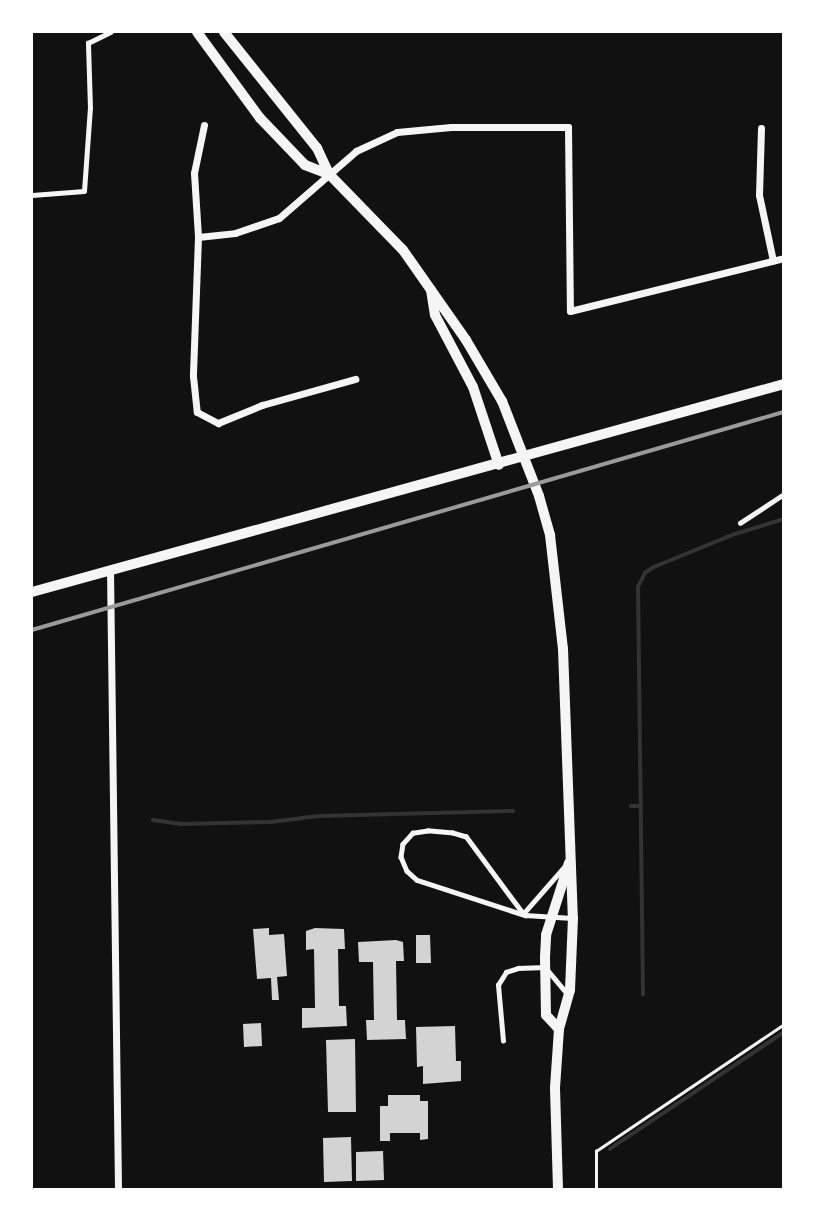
<!DOCTYPE html>
<html>
<head>
<meta charset="utf-8">
<style>
  body { margin:0 }
  #map { position:relative; width:815px; height:1221px; overflow:hidden; background:#111; font-family:Cabin,sans-serif }
  div>[style] { position:absolute }
  .stream>* { height:3.5px; margin:-1.75px; padding:0 1.75px; transform-origin:1.75px; border-radius:1.75px; background:#333 }
  .building>* { inset:0; background:#d3d3d3 }
  .path>* { height:2.5px; margin:-1.25px; padding:0 1.25px; transform-origin:1.25px; border-radius:1.25px; background:#f5f5f5 }
  .service>* { height:4.5px; margin:-2.25px; padding:0 2.25px; transform-origin:2.25px; border-radius:2.25px; background:#f5f5f5 }
  .minor>* { height:7px; margin:-3.5px; padding:0 3.5px; transform-origin:3.5px; border-radius:3.5px; background:#f5f5f5 }
  .tertiary>* { height:10px; margin:-5px; padding:0 5px; transform-origin:5px; border-radius:5px; background:#f5f5f5 }
  .secondary>* { height:10px; margin:-5px; padding:0 5px; transform-origin:5px; border-radius:5px; background:#f5f5f5 }
  .rail>* { height:3.5px; margin:-1.75px; padding:0 1.75px; transform-origin:1.75px; border-radius:1.75px; background:#9a9a9a }
  span { translate:-50% -50%; white-space:nowrap; text-align:center; line-height:1.15; -webkit-text-stroke:5px #fff; paint-order:stroke }
  .frame { position:absolute; inset:0; border:33px solid #fff; pointer-events:none }
</style>
</head>
<body>
<div id="map">
  <div class="stream">
    <div style="left:631px;top:806px;width:10px"></div>
    <div style="left:153px;top:820px;width:27px;rotate:8deg"></div>
    <div style="left:180px;top:824px;width:90px;rotate:-1.3deg"></div>
    <div style="left:270px;top:822px;width:49px;rotate:-7deg"></div>
    <div style="left:319px;top:816px;width:194px;rotate:-1.5deg"></div>
    <div style="left:643px;top:995px;width:408px;rotate:-90.7deg"></div>
    <div style="left:638px;top:587px;width:16px;rotate:-63deg"></div>
    <div style="left:645px;top:573px;width:11px;rotate:-34deg"></div>
    <div style="left:654px;top:567px;width:87px;rotate:-22.2deg"></div>
    <div style="left:735px;top:534px;width:51px;rotate:-17deg"></div>
    <div style="left:610px;top:1149px;width:210px;rotate:-33.9deg"></div>
  </div>
  <div class="building">
    <div style="clip-path:polygon(269px 928px,269px 935px,284px 934px,287px 976px,277px 977px,279px 1000px,272px 1000px,271px 978px,257px 979px,253px 929px)"></div>
    <div style="clip-path:polygon(315px 928px,344px 929px,345px 949px,338px 949px,339px 1006px,346px 1006px,347px 1026px,302px 1028px,302px 1008px,315px 1008px,314px 949px,306px 950px,306px 931px)"></div>
    <div style="clip-path:polygon(416px 935px,430px 935px,431px 963px,416px 963px)"></div>
    <div style="clip-path:polygon(396px 940px,403px 942px,404px 961px,396px 961px,397px 1020px,405px 1020px,406px 1039px,367px 1040px,366px 1020px,374px 1020px,373px 962px,359px 962px,358px 942px)"></div>
    <div style="clip-path:polygon(261px 1023px,262px 1046px,244px 1047px,243px 1024px)"></div>
    <div style="clip-path:polygon(455px 1026px,456px 1061px,461px 1061px,461px 1081px,423px 1084px,423px 1066px,417px 1067px,416px 1027px)"></div>
    <div style="clip-path:polygon(355px 1039px,356px 1112px,328px 1112px,326px 1040px)"></div>
    <div style="clip-path:polygon(388px 1095px,420px 1095px,420px 1101px,428px 1101px,428px 1139px,420px 1140px,420px 1133px,390px 1133px,390px 1141px,380px 1141px,380px 1106px,388px 1106px)"></div>
    <div style="clip-path:polygon(351px 1137px,352px 1181px,324px 1182px,323px 1138px)"></div>
    <div style="clip-path:polygon(383px 1151px,384px 1180px,356px 1181px,356px 1152px)"></div>
  </div>
  <div class="path">
    <div style="left:596px;top:1190px;width:39px;rotate:-90deg"></div>
    <div style="left:596px;top:1151px;width:227px;rotate:-34deg"></div>
  </div>
  <div class="service">
    <div style="left:32px;top:195px;width:52px;rotate:-4.4deg"></div>
    <div style="left:84px;top:191px;width:83px;rotate:-85.9deg"></div>
    <div style="left:90px;top:108px;width:65px;rotate:-91.8deg"></div>
    <div style="left:88px;top:43px;width:25px;rotate:-26deg"></div>
    <div style="left:740px;top:523px;width:53px;rotate:-33.4deg"></div>
    <div style="left:523px;top:914px;width:96px;rotate:-126.5deg"></div>
    <div style="left:466px;top:837px;width:14px;rotate:-163deg"></div>
    <div style="left:453px;top:833px;width:25px;rotate:-175deg"></div>
    <div style="left:428px;top:831px;width:15px;rotate:172deg"></div>
    <div style="left:413px;top:833px;width:15px;rotate:132deg"></div>
    <div style="left:403px;top:844px;width:13px;rotate:99deg"></div>
    <div style="left:401px;top:857px;width:15px;rotate:67deg"></div>
    <div style="left:407px;top:871px;width:13px;rotate:42deg"></div>
    <div style="left:417px;top:880px;width:114px;rotate:18deg"></div>
    <div style="left:525px;top:915px;width:47px;rotate:3.7deg"></div>
    <div style="left:523px;top:914px;width:62px;rotate:-48.9deg"></div>
    <div style="left:503px;top:1041px;width:56px;rotate:-95.1deg"></div>
    <div style="left:498px;top:985px;width:15px;rotate:-58deg"></div>
    <div style="left:506px;top:972px;width:13px;rotate:-18deg"></div>
    <div style="left:518px;top:968px;width:27px;rotate:-2deg"></div>
    <div style="left:545px;top:967px;width:35px;rotate:50deg"></div>
  </div>
  <div class="minor">
    <div style="left:204px;top:125px;width:49px;rotate:101.8deg"></div>
    <div style="left:194px;top:173px;width:64px;rotate:86.4deg"></div>
    <div style="left:198px;top:237px;width:139px;rotate:92.1deg"></div>
    <div style="left:193px;top:376px;width:36px;rotate:84deg"></div>
    <div style="left:197px;top:412px;width:24px;rotate:28deg"></div>
    <div style="left:218px;top:423px;width:48px;rotate:-22.2deg"></div>
    <div style="left:262px;top:405px;width:97px;rotate:-15.6deg"></div>
    <div style="left:761px;top:128px;width:67px;rotate:91.7deg"></div>
    <div style="left:759px;top:195px;width:67px;rotate:78deg"></div>
    <div style="left:198px;top:237px;width:37px;rotate:-6deg"></div>
    <div style="left:235px;top:233px;width:46px;rotate:-18.8deg"></div>
    <div style="left:279px;top:218px;width:102px;rotate:-41deg"></div>
    <div style="left:356px;top:151px;width:45px;rotate:-24.9deg"></div>
    <div style="left:397px;top:132px;width:54px;rotate:-5.3deg"></div>
    <div style="left:451px;top:127px;width:117px"></div>
    <div style="left:568px;top:127px;width:184px;rotate:89.4deg"></div>
    <div style="left:570px;top:311px;width:220px;rotate:-13.9deg"></div>
    <div style="left:110px;top:569px;width:621px;rotate:89.26deg"></div>
  </div>
  <div class="tertiary">
    <div style="left:32px;top:592px;width:780px;rotate:-15.46deg"></div>
  </div>
  <div class="secondary">
    <div style="left:197px;top:32px;width:107px;rotate:53.8deg"></div>
    <div style="left:260px;top:118px;width:65px;rotate:46.2deg"></div>
    <div style="left:305px;top:165px;width:26px;rotate:21deg"></div>
    <div style="left:224px;top:32px;width:149px;rotate:51.3deg"></div>
    <div style="left:317px;top:148px;width:29px;rotate:65deg"></div>
    <div style="left:329px;top:174px;width:106px;rotate:45.8deg"></div>
    <div style="left:403px;top:250px;width:110px;rotate:55deg"></div>
    <div style="left:466px;top:340px;width:71px;rotate:59.5deg"></div>
    <div style="left:502px;top:401px;width:102px;rotate:68.7deg"></div>
    <div style="left:539px;top:496px;width:41px;rotate:74.2deg"></div>
    <div style="left:550px;top:535px;width:115px;rotate:83.5deg"></div>
    <div style="left:563px;top:649px;width:269px;rotate:87.9deg"></div>
    <div style="left:573px;top:918px;width:72px;rotate:92.4deg"></div>
    <div style="left:570px;top:990px;width:41px;rotate:105.8deg"></div>
    <div style="left:559px;top:1029px;width:59px;rotate:93.9deg"></div>
    <div style="left:555px;top:1088px;width:102px;rotate:88.3deg"></div>
    <div style="left:431px;top:290px;width:25px;rotate:81deg"></div>
    <div style="left:435px;top:315px;width:81px;rotate:62.2deg"></div>
    <div style="left:473px;top:387px;width:82px;rotate:71.6deg"></div>
    <div style="left:559px;top:1029px;width:19px;rotate:-133deg"></div>
    <div style="left:546px;top:1015px;width:58px;rotate:-91deg"></div>
    <div style="left:545px;top:957px;width:22px;rotate:-87deg"></div>
    <div style="left:546px;top:935px;width:76px;rotate:-72.3deg"></div>
  </div>
  <div class="rail">
    <div style="left:32px;top:630px;width:783px;rotate:-16.17deg"></div>
  </div>
  <div class="frame"></div>
</div>
</body>
</html>
